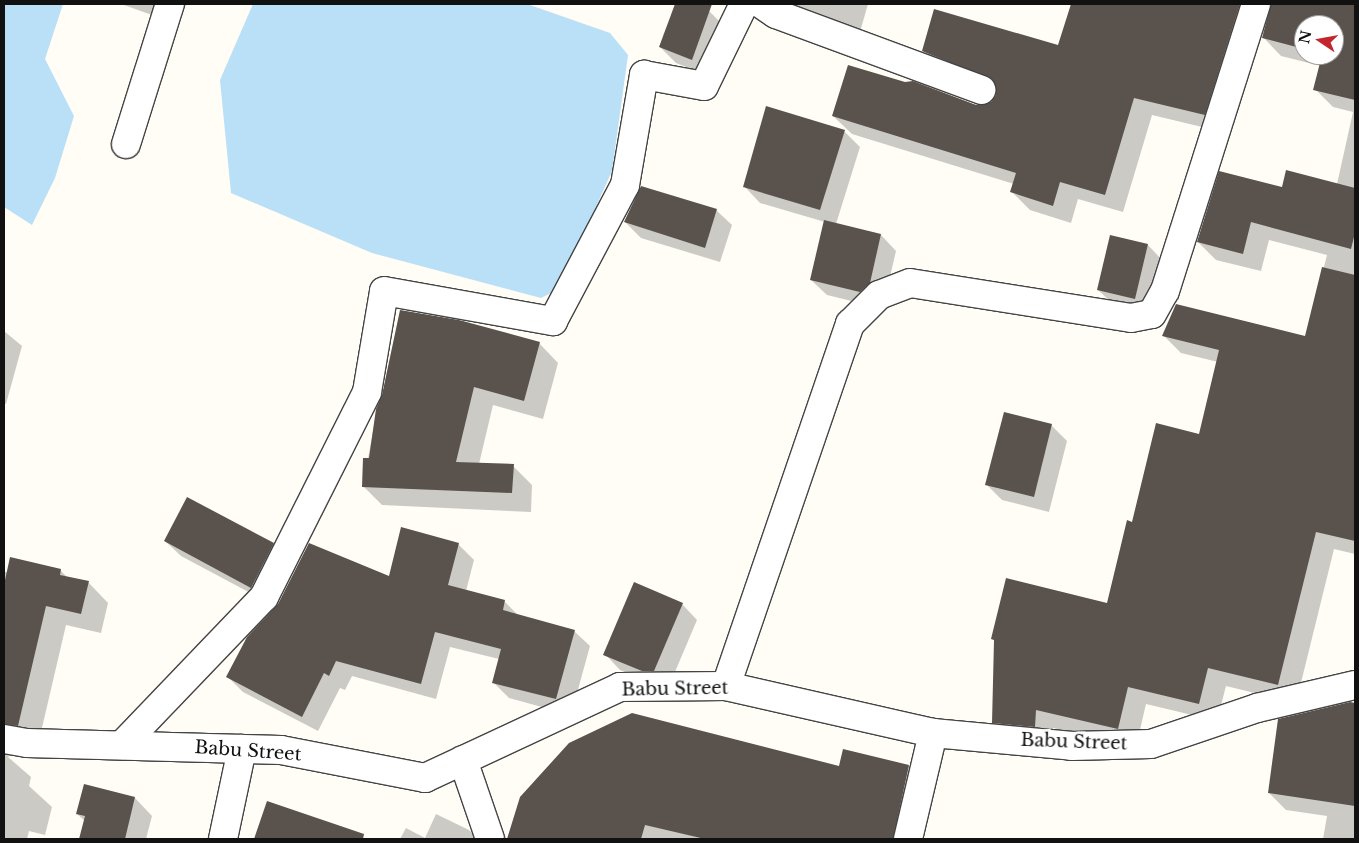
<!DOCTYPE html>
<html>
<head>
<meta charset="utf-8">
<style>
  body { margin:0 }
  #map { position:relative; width:1359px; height:843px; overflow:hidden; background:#fffdf5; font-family:"Libre Baskerville",serif }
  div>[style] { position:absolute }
  .water>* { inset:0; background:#b9e0f7 }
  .shadow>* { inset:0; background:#0003 }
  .building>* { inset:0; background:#5a524d }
  .roads { filter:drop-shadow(1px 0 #444) drop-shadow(-1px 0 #444) drop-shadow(0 1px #444) drop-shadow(0 -1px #444) }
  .minor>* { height:28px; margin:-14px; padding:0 14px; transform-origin:14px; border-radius:14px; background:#fff }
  span { translate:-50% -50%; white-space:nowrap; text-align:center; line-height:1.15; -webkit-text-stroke:5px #fff; paint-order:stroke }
  .street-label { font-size:18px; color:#111 }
  .frame { position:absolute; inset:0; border:5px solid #111; pointer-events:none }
  .north { position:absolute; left:1294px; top:15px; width:50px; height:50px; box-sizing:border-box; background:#fff; border:1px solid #a0a0a0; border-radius:50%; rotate:282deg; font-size:14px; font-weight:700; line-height:20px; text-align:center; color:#111 }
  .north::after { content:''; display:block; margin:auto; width:18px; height:22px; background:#c4262e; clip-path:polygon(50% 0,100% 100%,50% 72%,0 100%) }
</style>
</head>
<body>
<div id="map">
  <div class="water">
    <div style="clip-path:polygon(4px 4px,63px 4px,45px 59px,74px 116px,55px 178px,32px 225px,4px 207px)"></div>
    <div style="clip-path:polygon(253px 4px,527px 4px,610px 33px,628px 55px,612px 171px,559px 289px,541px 298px,372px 253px,231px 193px,220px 80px)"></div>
  </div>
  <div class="shadow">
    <div style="clip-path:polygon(121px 4px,187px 4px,175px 8px,169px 21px)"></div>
    <div style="clip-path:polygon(676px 4px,689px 4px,709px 11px,725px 27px,707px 75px,676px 63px,660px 47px)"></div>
    <div style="clip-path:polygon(783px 4px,868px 4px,858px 39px)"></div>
    <div style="clip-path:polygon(evenodd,1073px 4px,1355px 4px,1355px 554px,1334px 549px,1296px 703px,1226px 686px,1217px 721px,1146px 704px,1136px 747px,1053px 728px,1053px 744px,1012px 741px,994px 722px,996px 642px,992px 638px,1108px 604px,1133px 523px,1200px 436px,1218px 362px,1181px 353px,1163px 335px,1306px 337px,1327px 255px,1269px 240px,1261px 271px,1216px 260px,1198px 242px,1282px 189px,1337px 184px,1353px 112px,1333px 107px,1315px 89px,1321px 66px,1281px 56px,1263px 37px,1271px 6px,1259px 17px,1223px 132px,1152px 115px,1123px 212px,1078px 199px,1071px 223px,1030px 210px,1012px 192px,1014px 184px,852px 134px,833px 116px,991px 103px,996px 91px,941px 69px,923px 51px,1059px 47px,1073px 4px,1304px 25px,1334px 25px,1334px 55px,1304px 55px,1304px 25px)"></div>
    <div style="clip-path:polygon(767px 108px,845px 132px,860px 147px,836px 224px,881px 235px,896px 251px,885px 298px,876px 307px,827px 295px,811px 280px,825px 222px,760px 203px,745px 187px)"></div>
    <div style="clip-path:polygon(716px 210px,732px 225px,720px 262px,641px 238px,625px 222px)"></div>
    <div style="clip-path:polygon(1111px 236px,1148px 245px,1163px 261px,1150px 314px,1114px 305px,1098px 290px)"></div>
    <div style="clip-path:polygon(4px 331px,22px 346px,6px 404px,4px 403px)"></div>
    <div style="clip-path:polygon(539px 343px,558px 363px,543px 419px,493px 405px,479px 464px,513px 466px,532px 485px,531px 512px,382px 505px,363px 486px,377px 409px)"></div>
    <div style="clip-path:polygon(1051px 425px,1067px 441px,1049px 512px,1002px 500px,987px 485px)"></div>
    <div style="clip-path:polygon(165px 541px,273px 544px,289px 559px,267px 602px,181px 556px)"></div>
    <div style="clip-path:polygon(458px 544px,474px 560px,466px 591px,504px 601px,519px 616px,574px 631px,590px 646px,571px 715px,509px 698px,493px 682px,499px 659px,450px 647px,436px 699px,352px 676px,345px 690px,340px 688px,318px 731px,243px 692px,228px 677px,390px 578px)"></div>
    <div style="clip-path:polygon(60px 570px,68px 578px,88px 582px,108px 603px,101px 633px,66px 625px,38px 745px,20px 744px,8px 757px,31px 777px,29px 786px,52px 807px,45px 835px,29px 831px,27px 839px,4px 839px,4px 572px)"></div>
    <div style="clip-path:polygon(682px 604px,697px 620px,669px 686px,659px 686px,620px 670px,605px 654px)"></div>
    <div style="clip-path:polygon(1350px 703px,1355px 704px,1355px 839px,1323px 839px,1327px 816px,1286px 810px,1269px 793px)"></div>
    <div style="clip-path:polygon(844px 750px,909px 766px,930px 788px,918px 839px,508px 839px,521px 797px,840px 767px)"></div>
    <div style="clip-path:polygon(85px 786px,135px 798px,152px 816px,146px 839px,81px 839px,85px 821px,77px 814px)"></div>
    <div style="clip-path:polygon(268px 802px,342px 828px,353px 839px,255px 839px)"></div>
    <div style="clip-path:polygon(436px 814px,469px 830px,478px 839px,400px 839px,406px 828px,425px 838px)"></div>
  </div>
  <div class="building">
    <div style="clip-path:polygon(675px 4px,712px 4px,692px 60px,659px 47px)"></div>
    <div style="clip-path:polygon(1071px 4px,1240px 4px,1205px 115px,1134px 98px,1105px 195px,1060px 182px,1053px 206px,1010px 192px,1016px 173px,832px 116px,848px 65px,905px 82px,913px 81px,976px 105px,991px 102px,996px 95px,993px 80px,922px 51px,934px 9px,1058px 45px)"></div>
    <div style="clip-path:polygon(1271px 4px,1355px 4px,1355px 100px,1313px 90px,1322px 55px,1334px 55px,1334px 25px,1304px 25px,1304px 49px,1262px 38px)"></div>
    <div style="clip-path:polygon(766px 106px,845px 130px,820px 210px,743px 187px)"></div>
    <div style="clip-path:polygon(1286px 170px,1355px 188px,1355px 233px,1351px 249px,1251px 222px,1243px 254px,1197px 242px,1219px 171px,1282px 187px)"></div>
    <div style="clip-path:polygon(641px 186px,717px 209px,705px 248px,624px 222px)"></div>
    <div style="clip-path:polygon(824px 220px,881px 234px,870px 283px,860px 292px,810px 280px)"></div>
    <div style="clip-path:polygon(1110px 235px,1148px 244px,1135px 299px,1097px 290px)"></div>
    <div style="clip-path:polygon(1322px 267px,1355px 275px,1355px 541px,1316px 532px,1278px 685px,1208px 668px,1199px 704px,1128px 687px,1118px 729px,1036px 710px,1035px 727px,992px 723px,994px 640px,991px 639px,1006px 578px,1107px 603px,1127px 520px,1132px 522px,1156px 423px,1199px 434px,1219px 350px,1162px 336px,1176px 304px,1305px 336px)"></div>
    <div style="clip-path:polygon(400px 310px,459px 320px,540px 342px,524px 401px,474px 387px,456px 462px,514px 464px,512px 493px,362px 487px,363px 458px,369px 458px,376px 409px,382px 395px)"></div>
    <div style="clip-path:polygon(1004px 412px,1052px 424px,1034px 497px,985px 485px)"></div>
    <div style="clip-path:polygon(187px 497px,274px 543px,251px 588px,164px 541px)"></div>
    <div style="clip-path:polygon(401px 527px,459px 543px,448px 585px,505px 600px,503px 610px,575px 630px,556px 699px,492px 683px,501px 649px,435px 632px,421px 684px,336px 661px,329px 676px,324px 673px,302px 717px,226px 677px,247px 637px,278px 604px,309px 543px,389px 576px)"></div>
    <div style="clip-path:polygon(10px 557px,61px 569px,60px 575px,89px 581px,81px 614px,46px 606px,18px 726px,4px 724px,4px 585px)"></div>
    <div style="clip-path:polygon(634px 582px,683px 603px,654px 671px,642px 671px,603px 655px)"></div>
    <div style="clip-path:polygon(1350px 702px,1355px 703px,1355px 806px,1268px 793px,1278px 719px)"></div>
    <div style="clip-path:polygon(632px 713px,839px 766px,843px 749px,909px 765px,893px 839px,705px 839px,645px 825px,641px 839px,507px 839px,520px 797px,569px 743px)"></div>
    <div style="clip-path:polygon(84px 784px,135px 797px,125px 839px,79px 839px,85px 816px,76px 814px)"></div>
    <div style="clip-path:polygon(267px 801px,364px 834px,363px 839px,254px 839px)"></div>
  </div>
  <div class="roads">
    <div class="minor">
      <div style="left:761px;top:4px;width:18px;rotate:34deg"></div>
      <div style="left:776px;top:14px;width:219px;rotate:20.3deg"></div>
      <div style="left:126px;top:144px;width:147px;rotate:-72.6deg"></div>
      <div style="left:726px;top:686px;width:383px;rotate:-71.1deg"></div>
      <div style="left:850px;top:324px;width:41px;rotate:-45deg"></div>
      <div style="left:879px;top:295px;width:33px;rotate:-21deg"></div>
      <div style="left:910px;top:283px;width:224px;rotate:9deg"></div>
      <div style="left:1131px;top:318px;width:21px;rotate:-11deg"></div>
      <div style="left:1152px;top:314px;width:26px;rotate:-61deg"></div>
      <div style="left:1165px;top:291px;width:301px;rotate:-72.4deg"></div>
      <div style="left:4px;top:739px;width:23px;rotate:10deg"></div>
      <div style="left:27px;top:743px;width:254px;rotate:1.6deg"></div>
      <div style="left:281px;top:750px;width:147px;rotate:11deg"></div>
      <div style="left:425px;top:778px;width:215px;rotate:-25deg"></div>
      <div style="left:620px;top:687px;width:106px;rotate:-0.5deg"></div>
      <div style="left:726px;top:686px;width:212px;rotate:12.8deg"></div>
      <div style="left:933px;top:733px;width:140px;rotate:5.3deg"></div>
      <div style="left:1072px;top:746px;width:79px;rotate:-1.5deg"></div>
      <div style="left:1151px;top:744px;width:112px;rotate:-18.8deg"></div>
      <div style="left:1257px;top:708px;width:101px;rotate:-13.2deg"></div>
      <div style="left:122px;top:745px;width:205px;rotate:-46.2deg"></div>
      <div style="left:264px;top:597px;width:229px;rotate:-63.3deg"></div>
      <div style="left:367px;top:392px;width:102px;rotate:-80.4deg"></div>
      <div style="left:384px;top:291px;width:172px;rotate:10.1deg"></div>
      <div style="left:553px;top:321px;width:154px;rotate:-62.1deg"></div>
      <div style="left:625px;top:185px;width:112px;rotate:-80.2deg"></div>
      <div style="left:644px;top:75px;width:61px;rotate:10.4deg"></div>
      <div style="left:704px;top:86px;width:91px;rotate:-64deg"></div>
      <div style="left:463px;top:760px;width:83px;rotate:71.1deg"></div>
      <div style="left:223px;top:839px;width:92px;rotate:-78.1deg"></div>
      <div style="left:908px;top:839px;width:109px;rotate:-76.7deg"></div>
    </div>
  </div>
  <div class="street-label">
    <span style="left:675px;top:689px;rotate:-1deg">Babu Street</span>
    <span style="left:1074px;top:742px;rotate:2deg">Babu Street</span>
    <span style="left:248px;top:751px;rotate:4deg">Babu Street</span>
  </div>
  <div class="frame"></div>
  <div class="north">N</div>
</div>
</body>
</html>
